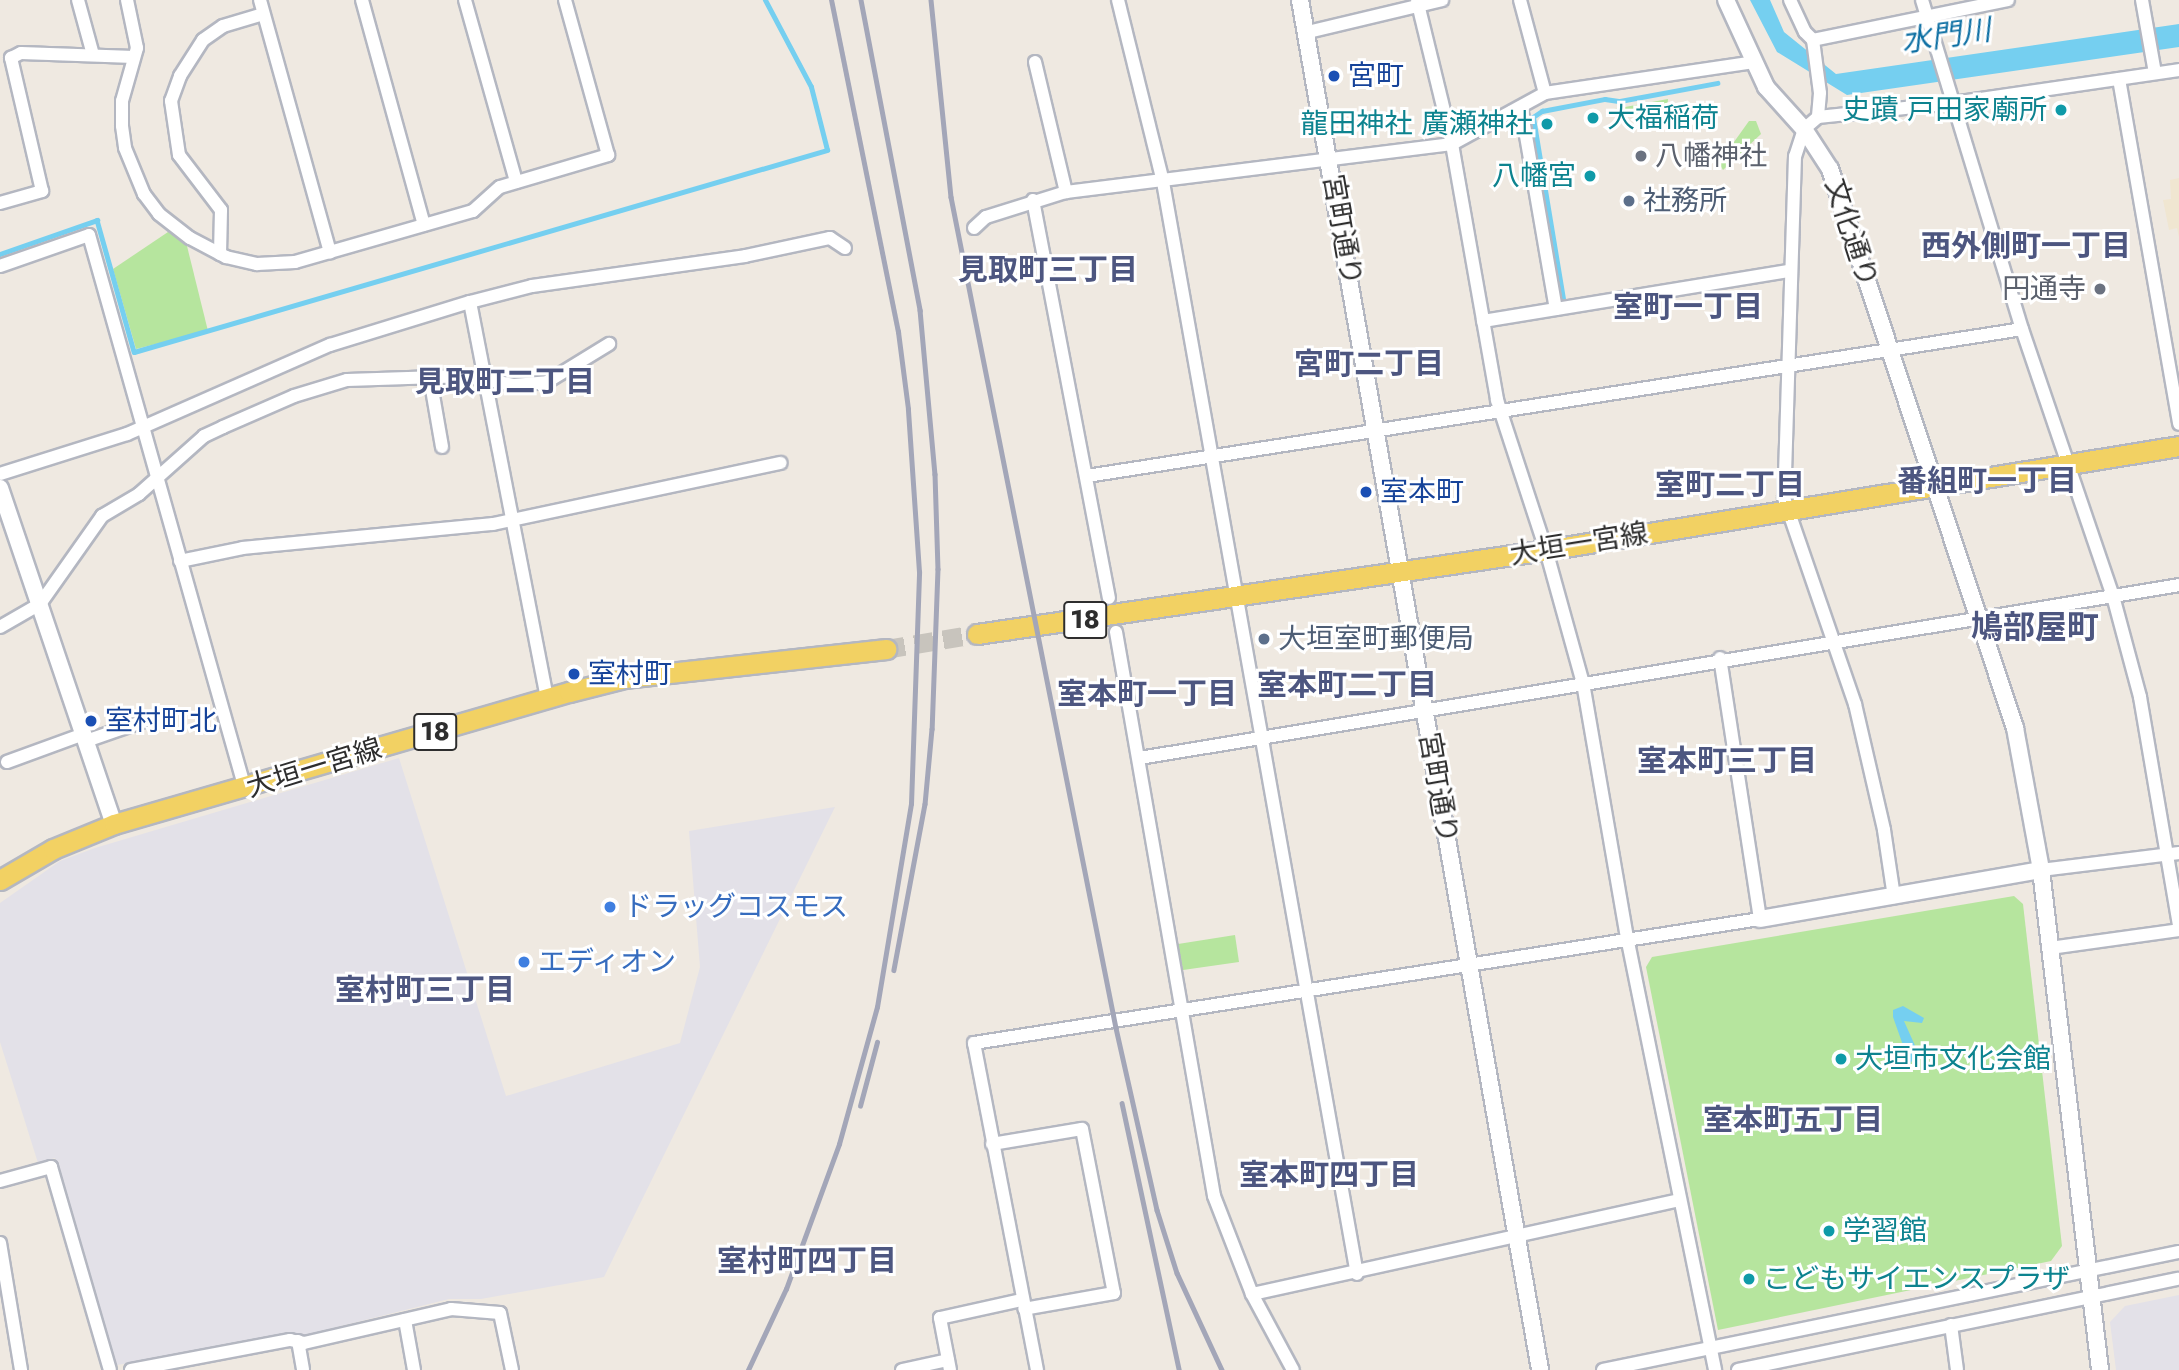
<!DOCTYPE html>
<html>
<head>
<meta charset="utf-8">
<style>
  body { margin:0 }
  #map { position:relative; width:2179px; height:1370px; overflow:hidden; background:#efe9e1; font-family:Jost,"Noto Sans JP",sans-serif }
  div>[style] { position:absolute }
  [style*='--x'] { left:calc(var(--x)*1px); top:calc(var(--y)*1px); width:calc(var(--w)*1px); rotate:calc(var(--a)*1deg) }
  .industrial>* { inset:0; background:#e3e1e8 }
  .education>* { inset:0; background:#f0e6d1 }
  .green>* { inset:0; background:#b6e59e }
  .water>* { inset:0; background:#75cff0 }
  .stream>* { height:4.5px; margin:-2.25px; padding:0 2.25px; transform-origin:2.25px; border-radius:2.25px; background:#75cff0 }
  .primary-tunnel>* { height:19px; margin-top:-9.5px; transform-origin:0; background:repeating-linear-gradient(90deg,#c8c4bd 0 19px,transparent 0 29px) }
  .roads { filter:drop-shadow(2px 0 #b4b7c1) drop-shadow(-2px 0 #b4b7c1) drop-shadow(0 2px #b4b7c1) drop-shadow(0 -2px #b4b7c1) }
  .minor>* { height:12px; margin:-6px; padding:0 6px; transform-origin:6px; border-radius:6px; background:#fff }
  .tertiary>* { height:16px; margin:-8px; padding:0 8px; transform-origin:8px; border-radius:8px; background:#fff }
  .primary>* { height:19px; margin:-9.5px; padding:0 9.5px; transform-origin:9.5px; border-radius:9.5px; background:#f2d163 }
  .rail>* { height:4.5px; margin:-2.25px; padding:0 2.25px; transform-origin:2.25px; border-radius:2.25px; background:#a3a6b8 }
  .dots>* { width:19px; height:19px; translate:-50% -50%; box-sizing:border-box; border:4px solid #fff; border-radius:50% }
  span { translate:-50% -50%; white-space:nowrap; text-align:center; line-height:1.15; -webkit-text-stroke:6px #fff; paint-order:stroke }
  .shield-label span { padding:2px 5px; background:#fff; border:2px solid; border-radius:5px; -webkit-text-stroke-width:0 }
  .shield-label { font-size:26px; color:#2e2e2e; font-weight:700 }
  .transit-label { font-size:28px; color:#164399 }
  .left { translate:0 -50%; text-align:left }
  .culture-label { font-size:28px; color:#0d838f }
  .right { translate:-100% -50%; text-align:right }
  .worship-label { font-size:28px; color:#5b616d }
  .service-label { font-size:28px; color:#4e5e75 }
  .street-label { font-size:28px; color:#2e2e2e }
  .shop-label { font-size:28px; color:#366cbe }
  .water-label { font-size:30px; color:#0d6fa3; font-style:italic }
  .neighbourhood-label { font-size:30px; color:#4d5680; font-weight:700 }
  .quarter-label { font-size:32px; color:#4d5680; font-weight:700 }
</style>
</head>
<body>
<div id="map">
  <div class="industrial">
    <i style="clip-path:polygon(399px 758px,506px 1096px,680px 1043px,700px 967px,689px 831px,835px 807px,604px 1277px,481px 1299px,449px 1299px,305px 1335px,117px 1365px,55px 1158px,38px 1163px,0 1042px,0 903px,60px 861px,95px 848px)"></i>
    <i style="clip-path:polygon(2179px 1295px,2179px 1370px,2116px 1370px,2110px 1322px,2125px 1306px)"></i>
  </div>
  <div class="education">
    <i style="clip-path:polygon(2179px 178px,2179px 237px,2177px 228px,2169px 230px,2163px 200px,2171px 199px,2170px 180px)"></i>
  </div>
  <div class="green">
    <i style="clip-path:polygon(1668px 99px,1667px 110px,1607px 117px,1609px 110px)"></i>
    <i style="clip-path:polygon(1749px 121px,1756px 121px,1761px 134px,1723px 170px,1719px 163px)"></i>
    <i style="clip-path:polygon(171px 230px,186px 242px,208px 331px,136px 349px,113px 269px)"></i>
    <i style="clip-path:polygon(2014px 896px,2023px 904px,2062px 1246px,2051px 1261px,1718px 1330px,1646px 967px,1652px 957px)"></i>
    <i style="clip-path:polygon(1235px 935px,1239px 962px,1183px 970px,1178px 944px)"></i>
  </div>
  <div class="water">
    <i style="clip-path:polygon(1750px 0,1770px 0,1784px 32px,1836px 74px,2179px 24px,2179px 47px,1847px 95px,1777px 52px)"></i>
    <i style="clip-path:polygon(1903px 1006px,1924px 1018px,1922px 1023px,1904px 1021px,1917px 1050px,1910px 1065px,1893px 1017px,1893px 1010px)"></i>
  </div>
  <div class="stream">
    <i style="--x:0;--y:254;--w:103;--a:-19.3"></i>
    <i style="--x:97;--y:220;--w:137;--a:74.3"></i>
    <i style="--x:134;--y:352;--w:722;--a:-16.25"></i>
    <i style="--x:827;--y:150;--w:65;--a:-104.3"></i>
    <i style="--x:811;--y:87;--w:98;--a:-117.9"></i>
    <i style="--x:1563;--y:299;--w:184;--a:-99.4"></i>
    <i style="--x:1533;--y:117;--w:11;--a:-34"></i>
    <i style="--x:1542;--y:111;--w:64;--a:-10.8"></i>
    <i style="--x:1605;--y:99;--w:15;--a:8"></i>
    <i style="--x:1620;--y:101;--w:99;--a:-10.5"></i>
  </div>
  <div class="primary-tunnel">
    <i style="--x:886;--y:649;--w:92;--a:-9.4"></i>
  </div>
  <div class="roads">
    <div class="minor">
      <i style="--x:78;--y:0;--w:57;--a:74.7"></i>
      <i style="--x:127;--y:0;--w:49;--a:78.2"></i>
      <i style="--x:137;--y:48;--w:55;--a:105.8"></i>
      <i style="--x:122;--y:101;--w:25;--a:90"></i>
      <i style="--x:122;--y:126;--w:22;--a:82"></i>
      <i style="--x:125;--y:148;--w:50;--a:67.6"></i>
      <i style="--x:144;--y:194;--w:25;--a:53"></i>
      <i style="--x:159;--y:214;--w:39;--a:38"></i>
      <i style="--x:190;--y:238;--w:41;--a:27.8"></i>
      <i style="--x:226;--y:257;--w:32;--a:13"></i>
      <i style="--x:257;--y:264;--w:38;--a:-3"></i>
      <i style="--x:295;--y:262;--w:185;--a:-16"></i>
      <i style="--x:473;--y:211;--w:36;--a:-42"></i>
      <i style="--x:500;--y:187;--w:113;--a:-16.5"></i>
      <i style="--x:608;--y:155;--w:161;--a:-105.5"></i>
      <i style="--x:260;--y:0;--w:262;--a:74.5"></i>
      <i style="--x:362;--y:0;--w:233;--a:74.6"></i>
      <i style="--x:465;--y:0;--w:189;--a:74.3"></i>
      <i style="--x:1118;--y:0;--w:187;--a:76.1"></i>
      <i style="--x:1163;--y:182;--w:1109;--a:79.93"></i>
      <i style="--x:1417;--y:0;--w:148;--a:76.3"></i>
      <i style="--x:1452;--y:144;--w:260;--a:80"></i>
      <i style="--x:1497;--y:400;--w:158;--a:71.9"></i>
      <i style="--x:1546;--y:550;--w:138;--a:74.5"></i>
      <i style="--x:1583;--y:683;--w:258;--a:80.2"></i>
      <i style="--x:1627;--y:937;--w:442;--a:78.5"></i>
      <i style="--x:1520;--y:0;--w:96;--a:75"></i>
      <i style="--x:1790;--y:0;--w:35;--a:65"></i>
      <i style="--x:1805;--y:32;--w:11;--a:45"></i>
      <i style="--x:1813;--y:40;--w:53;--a:82.5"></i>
      <i style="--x:1820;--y:93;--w:24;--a:95"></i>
      <i style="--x:1818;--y:117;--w:18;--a:139"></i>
      <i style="--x:1804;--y:129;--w:28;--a:108"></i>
      <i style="--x:1795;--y:156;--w:342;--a:91.8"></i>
      <i style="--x:1784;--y:498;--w:218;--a:71"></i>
      <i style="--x:1855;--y:704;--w:129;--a:77"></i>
      <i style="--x:1884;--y:830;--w:68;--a:81.5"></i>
      <i style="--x:1922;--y:0;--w:344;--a:73.1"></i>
      <i style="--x:2022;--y:329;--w:282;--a:71.2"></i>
      <i style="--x:2113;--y:596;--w:105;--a:75"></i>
      <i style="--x:2140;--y:697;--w:232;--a:80.3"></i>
      <i style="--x:2142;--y:0;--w:74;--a:79.9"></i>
      <i style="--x:1308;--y:32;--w:138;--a:-13.4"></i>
      <i style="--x:1813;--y:40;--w:199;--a:-11.6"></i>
      <i style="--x:1035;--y:62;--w:134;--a:76.6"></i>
      <i style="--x:2119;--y:79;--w:350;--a:80.1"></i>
      <i style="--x:1521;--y:107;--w:205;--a:80.2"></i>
      <i style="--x:1818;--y:117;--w:136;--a:-5.9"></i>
      <i style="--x:1953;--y:103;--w:228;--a:-8.3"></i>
      <i style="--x:1033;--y:200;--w:405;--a:79.2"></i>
      <i style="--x:0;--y:203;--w:44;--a:-15.9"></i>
      <i style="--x:42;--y:191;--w:137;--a:-103.1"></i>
      <i style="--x:11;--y:58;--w:11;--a:-27"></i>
      <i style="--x:21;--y:53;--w:113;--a:2"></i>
      <i style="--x:974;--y:228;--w:16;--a:-43"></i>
      <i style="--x:986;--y:217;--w:84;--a:-17.4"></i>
      <i style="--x:1066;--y:192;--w:389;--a:-7.1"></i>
      <i style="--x:1452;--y:144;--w:106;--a:-28.7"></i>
      <i style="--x:1545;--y:93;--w:211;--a:-8.4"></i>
      <i style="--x:220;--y:254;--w:44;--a:-88.7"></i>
      <i style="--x:221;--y:210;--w:69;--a:-127.4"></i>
      <i style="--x:179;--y:155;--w:55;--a:-98.4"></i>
      <i style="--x:171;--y:101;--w:27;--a:-70"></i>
      <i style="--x:180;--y:76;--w:43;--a:-57.4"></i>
      <i style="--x:203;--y:40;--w:24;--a:-35"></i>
      <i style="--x:223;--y:26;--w:42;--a:-16.7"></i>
      <i style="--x:0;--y:266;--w:94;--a:-19.2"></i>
      <i style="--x:89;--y:235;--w:576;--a:74.27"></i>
      <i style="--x:470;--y:302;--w:403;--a:79"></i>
      <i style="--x:1483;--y:321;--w:311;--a:-9.3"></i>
      <i style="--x:430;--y:378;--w:70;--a:80.1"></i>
      <i style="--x:0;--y:474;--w:133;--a:-17.5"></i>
      <i style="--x:127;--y:434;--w:222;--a:-23.7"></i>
      <i style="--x:330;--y:345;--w:146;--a:-17.1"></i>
      <i style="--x:470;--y:302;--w:64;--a:-14.5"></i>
      <i style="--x:532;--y:286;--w:215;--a:-8"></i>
      <i style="--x:745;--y:256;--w:87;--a:-12"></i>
      <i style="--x:830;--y:238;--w:18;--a:34"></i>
      <i style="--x:1087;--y:476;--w:946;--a:-8.93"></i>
      <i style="--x:180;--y:561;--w:64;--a:-11.7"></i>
      <i style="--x:243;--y:548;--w:251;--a:-5.5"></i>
      <i style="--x:493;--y:524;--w:294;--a:-12"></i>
      <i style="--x:0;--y:627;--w:46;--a:-29.9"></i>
      <i style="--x:40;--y:604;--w:108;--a:-54.8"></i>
      <i style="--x:102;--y:516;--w:43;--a:-30.7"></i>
      <i style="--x:139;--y:494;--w:87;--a:-41.7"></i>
      <i style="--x:204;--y:436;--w:21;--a:-25"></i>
      <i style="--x:223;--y:427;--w:77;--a:-23.6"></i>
      <i style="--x:294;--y:396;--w:55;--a:-16.8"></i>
      <i style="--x:347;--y:380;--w:122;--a:-1.9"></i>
      <i style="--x:469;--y:376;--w:46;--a:11.3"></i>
      <i style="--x:514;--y:385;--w:33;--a:-5"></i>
      <i style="--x:547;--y:382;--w:73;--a:-31.5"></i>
      <i style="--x:1116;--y:632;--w:572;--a:80.14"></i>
      <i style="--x:1214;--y:1196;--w:105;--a:68.8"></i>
      <i style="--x:1252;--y:1294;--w:86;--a:61.7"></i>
      <i style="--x:86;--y:741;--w:65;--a:-19"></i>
      <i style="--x:1140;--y:758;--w:1053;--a:-9.45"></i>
      <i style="--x:7;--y:762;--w:82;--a:-20"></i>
      <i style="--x:2041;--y:870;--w:139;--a:-7"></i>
      <i style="--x:2050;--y:948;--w:130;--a:-7.9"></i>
      <i style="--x:992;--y:1144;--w:91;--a:-9.5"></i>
      <i style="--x:1082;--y:1129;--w:167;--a:79"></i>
      <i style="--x:1114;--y:1293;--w:91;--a:169.9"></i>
      <i style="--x:0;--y:1181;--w:53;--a:-15.4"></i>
      <i style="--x:51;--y:1167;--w:211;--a:73.8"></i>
      <i style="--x:0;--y:1243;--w:129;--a:80.6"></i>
      <i style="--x:1252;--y:1294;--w:437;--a:-12.4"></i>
      <i style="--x:405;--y:1320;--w:51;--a:79.8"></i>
      <i style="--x:1951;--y:1325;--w:45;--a:82.4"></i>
      <i style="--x:298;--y:1341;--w:29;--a:80"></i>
      <i style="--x:131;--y:1370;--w:162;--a:-10.7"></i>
      <i style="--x:290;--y:1340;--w:14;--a:12"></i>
      <i style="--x:304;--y:1343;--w:151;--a:-13"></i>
      <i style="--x:451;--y:1309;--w:49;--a:4.7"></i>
      <i style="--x:500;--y:1313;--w:58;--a:78.1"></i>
      <i style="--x:902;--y:1370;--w:47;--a:-12.3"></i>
      <i style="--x:950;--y:1370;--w:53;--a:-100.9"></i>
      <i style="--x:940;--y:1318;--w:84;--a:-12.4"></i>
      <i style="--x:1037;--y:1370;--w:333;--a:-100.9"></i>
      <i style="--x:974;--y:1043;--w:796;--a:-8.97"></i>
      <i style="--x:1760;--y:919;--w:264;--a:-98.7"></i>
      <i style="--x:1603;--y:1370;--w:588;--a:-11.58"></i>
      <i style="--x:1738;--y:1370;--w:450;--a:-11.7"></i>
    </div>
    <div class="tertiary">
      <i style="--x:1300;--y:0;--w:1391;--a:80.06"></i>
      <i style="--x:1726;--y:0;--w:96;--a:65.3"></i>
      <i style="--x:1766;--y:87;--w:57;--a:47.9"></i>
      <i style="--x:1804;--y:129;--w:48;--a:57"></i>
      <i style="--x:1830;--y:169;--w:589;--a:71.69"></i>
      <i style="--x:2015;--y:728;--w:144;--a:79.6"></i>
      <i style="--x:2041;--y:870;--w:503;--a:83.27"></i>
      <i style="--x:0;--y:488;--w:355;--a:71.3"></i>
      <i style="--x:1760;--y:919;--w:285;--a:-9.9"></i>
    </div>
    <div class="primary">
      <i style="--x:977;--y:634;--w:575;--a:-8.4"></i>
      <i style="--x:1546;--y:550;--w:641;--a:-9.33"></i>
      <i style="--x:0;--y:880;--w:61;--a:-30.3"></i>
      <i style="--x:53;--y:849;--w:66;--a:-22.3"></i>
      <i style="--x:114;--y:824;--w:474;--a:-16.2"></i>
      <i style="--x:569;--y:692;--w:57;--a:-14.3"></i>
      <i style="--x:624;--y:678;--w:264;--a:-6.3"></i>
    </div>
  </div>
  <div class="rail">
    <i style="--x:861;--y:0;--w:316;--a:79.2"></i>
    <i style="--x:920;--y:310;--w:165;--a:84.8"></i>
    <i style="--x:935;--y:474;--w:95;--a:88.2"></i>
    <i style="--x:938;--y:569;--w:160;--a:92.1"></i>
    <i style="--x:932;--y:729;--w:75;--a:95.3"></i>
    <i style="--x:925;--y:804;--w:169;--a:100.6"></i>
    <i style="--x:931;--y:0;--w:198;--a:84.2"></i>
    <i style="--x:951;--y:197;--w:847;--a:78.77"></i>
    <i style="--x:1116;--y:1028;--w:187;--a:77.3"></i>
    <i style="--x:1157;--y:1210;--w:66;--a:72.4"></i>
    <i style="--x:1177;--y:1273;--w:107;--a:65.1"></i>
    <i style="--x:1122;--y:1103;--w:273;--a:77.9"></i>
    <i style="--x:860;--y:1106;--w:66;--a:-75.1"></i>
    <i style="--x:748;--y:1370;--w:89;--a:-64.9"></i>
    <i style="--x:786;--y:1289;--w:154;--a:-69.9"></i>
    <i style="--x:839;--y:1144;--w:142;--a:-74.5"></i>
    <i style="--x:877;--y:1007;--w:206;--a:-80.5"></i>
    <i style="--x:911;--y:804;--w:232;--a:-88"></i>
    <i style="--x:919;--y:572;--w:163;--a:-93.9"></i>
    <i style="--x:908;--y:409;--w:78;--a:-97.4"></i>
    <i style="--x:898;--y:332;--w:339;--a:-101.4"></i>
  </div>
  <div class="dots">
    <i style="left:1334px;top:76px;background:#1a4fb4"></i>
    <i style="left:2061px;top:110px;background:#0f9aa8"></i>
    <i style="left:1593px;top:118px;background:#0f9aa8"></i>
    <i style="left:1547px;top:124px;background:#0f9aa8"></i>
    <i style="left:1641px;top:156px;background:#6b7280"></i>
    <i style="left:1590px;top:176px;background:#0f9aa8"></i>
    <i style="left:1629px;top:201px;background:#5c6f8a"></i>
    <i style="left:2100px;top:289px;background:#6b7280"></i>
    <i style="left:1366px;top:492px;background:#1a4fb4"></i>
    <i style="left:1264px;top:639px;background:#5c6f8a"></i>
    <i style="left:574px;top:674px;background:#1a4fb4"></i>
    <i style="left:91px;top:721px;background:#1a4fb4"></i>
    <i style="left:610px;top:907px;background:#3f7fe0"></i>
    <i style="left:524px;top:962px;background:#3f7fe0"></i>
    <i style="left:1841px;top:1059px;background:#0f9aa8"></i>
    <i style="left:1829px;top:1231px;background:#0f9aa8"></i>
    <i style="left:1749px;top:1279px;background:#0f9aa8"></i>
  </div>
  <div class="shield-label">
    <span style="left:1085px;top:620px">18</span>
    <span style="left:435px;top:732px">18</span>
  </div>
  <div class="transit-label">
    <span class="left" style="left:1348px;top:76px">宮町</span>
    <span class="left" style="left:1380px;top:492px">室本町</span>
    <span class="left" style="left:588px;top:674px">室村町</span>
    <span class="left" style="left:105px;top:721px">室村町北</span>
  </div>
  <div class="culture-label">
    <span class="right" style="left:2047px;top:110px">史蹟 戸田家廟所</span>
    <span class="left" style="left:1607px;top:118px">大福稲荷</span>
    <span class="right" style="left:1533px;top:124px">龍田神社 廣瀬神社</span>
    <span class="right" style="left:1576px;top:176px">八幡宮</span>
    <span class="left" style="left:1855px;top:1059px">大垣市文化会館</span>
    <span class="left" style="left:1843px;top:1231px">学習館</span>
    <span class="left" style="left:1763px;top:1279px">こどもサイエンスプラザ</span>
  </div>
  <div class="worship-label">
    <span class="left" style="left:1655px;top:156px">八幡神社</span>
    <span class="right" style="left:2086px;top:289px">円通寺</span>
  </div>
  <div class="service-label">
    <span class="left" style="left:1643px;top:201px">社務所</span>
    <span class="left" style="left:1278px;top:639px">大垣室町郵便局</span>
  </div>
  <div class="street-label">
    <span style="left:1342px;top:230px;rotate:80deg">宮町通り</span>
    <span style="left:1851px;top:233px;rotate:72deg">文化通り</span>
    <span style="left:1579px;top:544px;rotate:-9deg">大垣一宮線</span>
    <span style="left:314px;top:768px;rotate:-17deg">大垣一宮線</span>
    <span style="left:1438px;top:788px;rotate:80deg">宮町通り</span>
  </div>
  <div class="shop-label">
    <span class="left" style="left:624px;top:907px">ドラッグコスモス</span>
    <span class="left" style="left:538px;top:962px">エディオン</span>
  </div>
  <div class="water-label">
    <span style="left:1946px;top:36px;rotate:-8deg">水門川</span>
  </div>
  <div class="neighbourhood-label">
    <span style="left:2026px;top:246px">西外側町一丁目</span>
    <span style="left:1048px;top:270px">見取町三丁目</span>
    <span style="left:1688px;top:307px">室町一丁目</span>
    <span style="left:1369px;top:364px">宮町二丁目</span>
    <span style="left:505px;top:382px">見取町二丁目</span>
    <span style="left:1987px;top:481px">番組町一丁目</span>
    <span style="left:1730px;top:485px">室町二丁目</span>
    <span style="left:1347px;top:685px">室本町二丁目</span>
    <span style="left:1147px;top:694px">室本町一丁目</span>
    <span style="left:1727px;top:761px">室本町三丁目</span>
    <span style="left:425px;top:990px">室村町三丁目</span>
    <span style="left:1793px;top:1120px">室本町五丁目</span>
    <span style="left:1329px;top:1175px">室本町四丁目</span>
    <span style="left:807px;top:1261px">室村町四丁目</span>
  </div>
  <div class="quarter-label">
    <span style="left:2035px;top:627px">鳩部屋町</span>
  </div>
</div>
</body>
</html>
